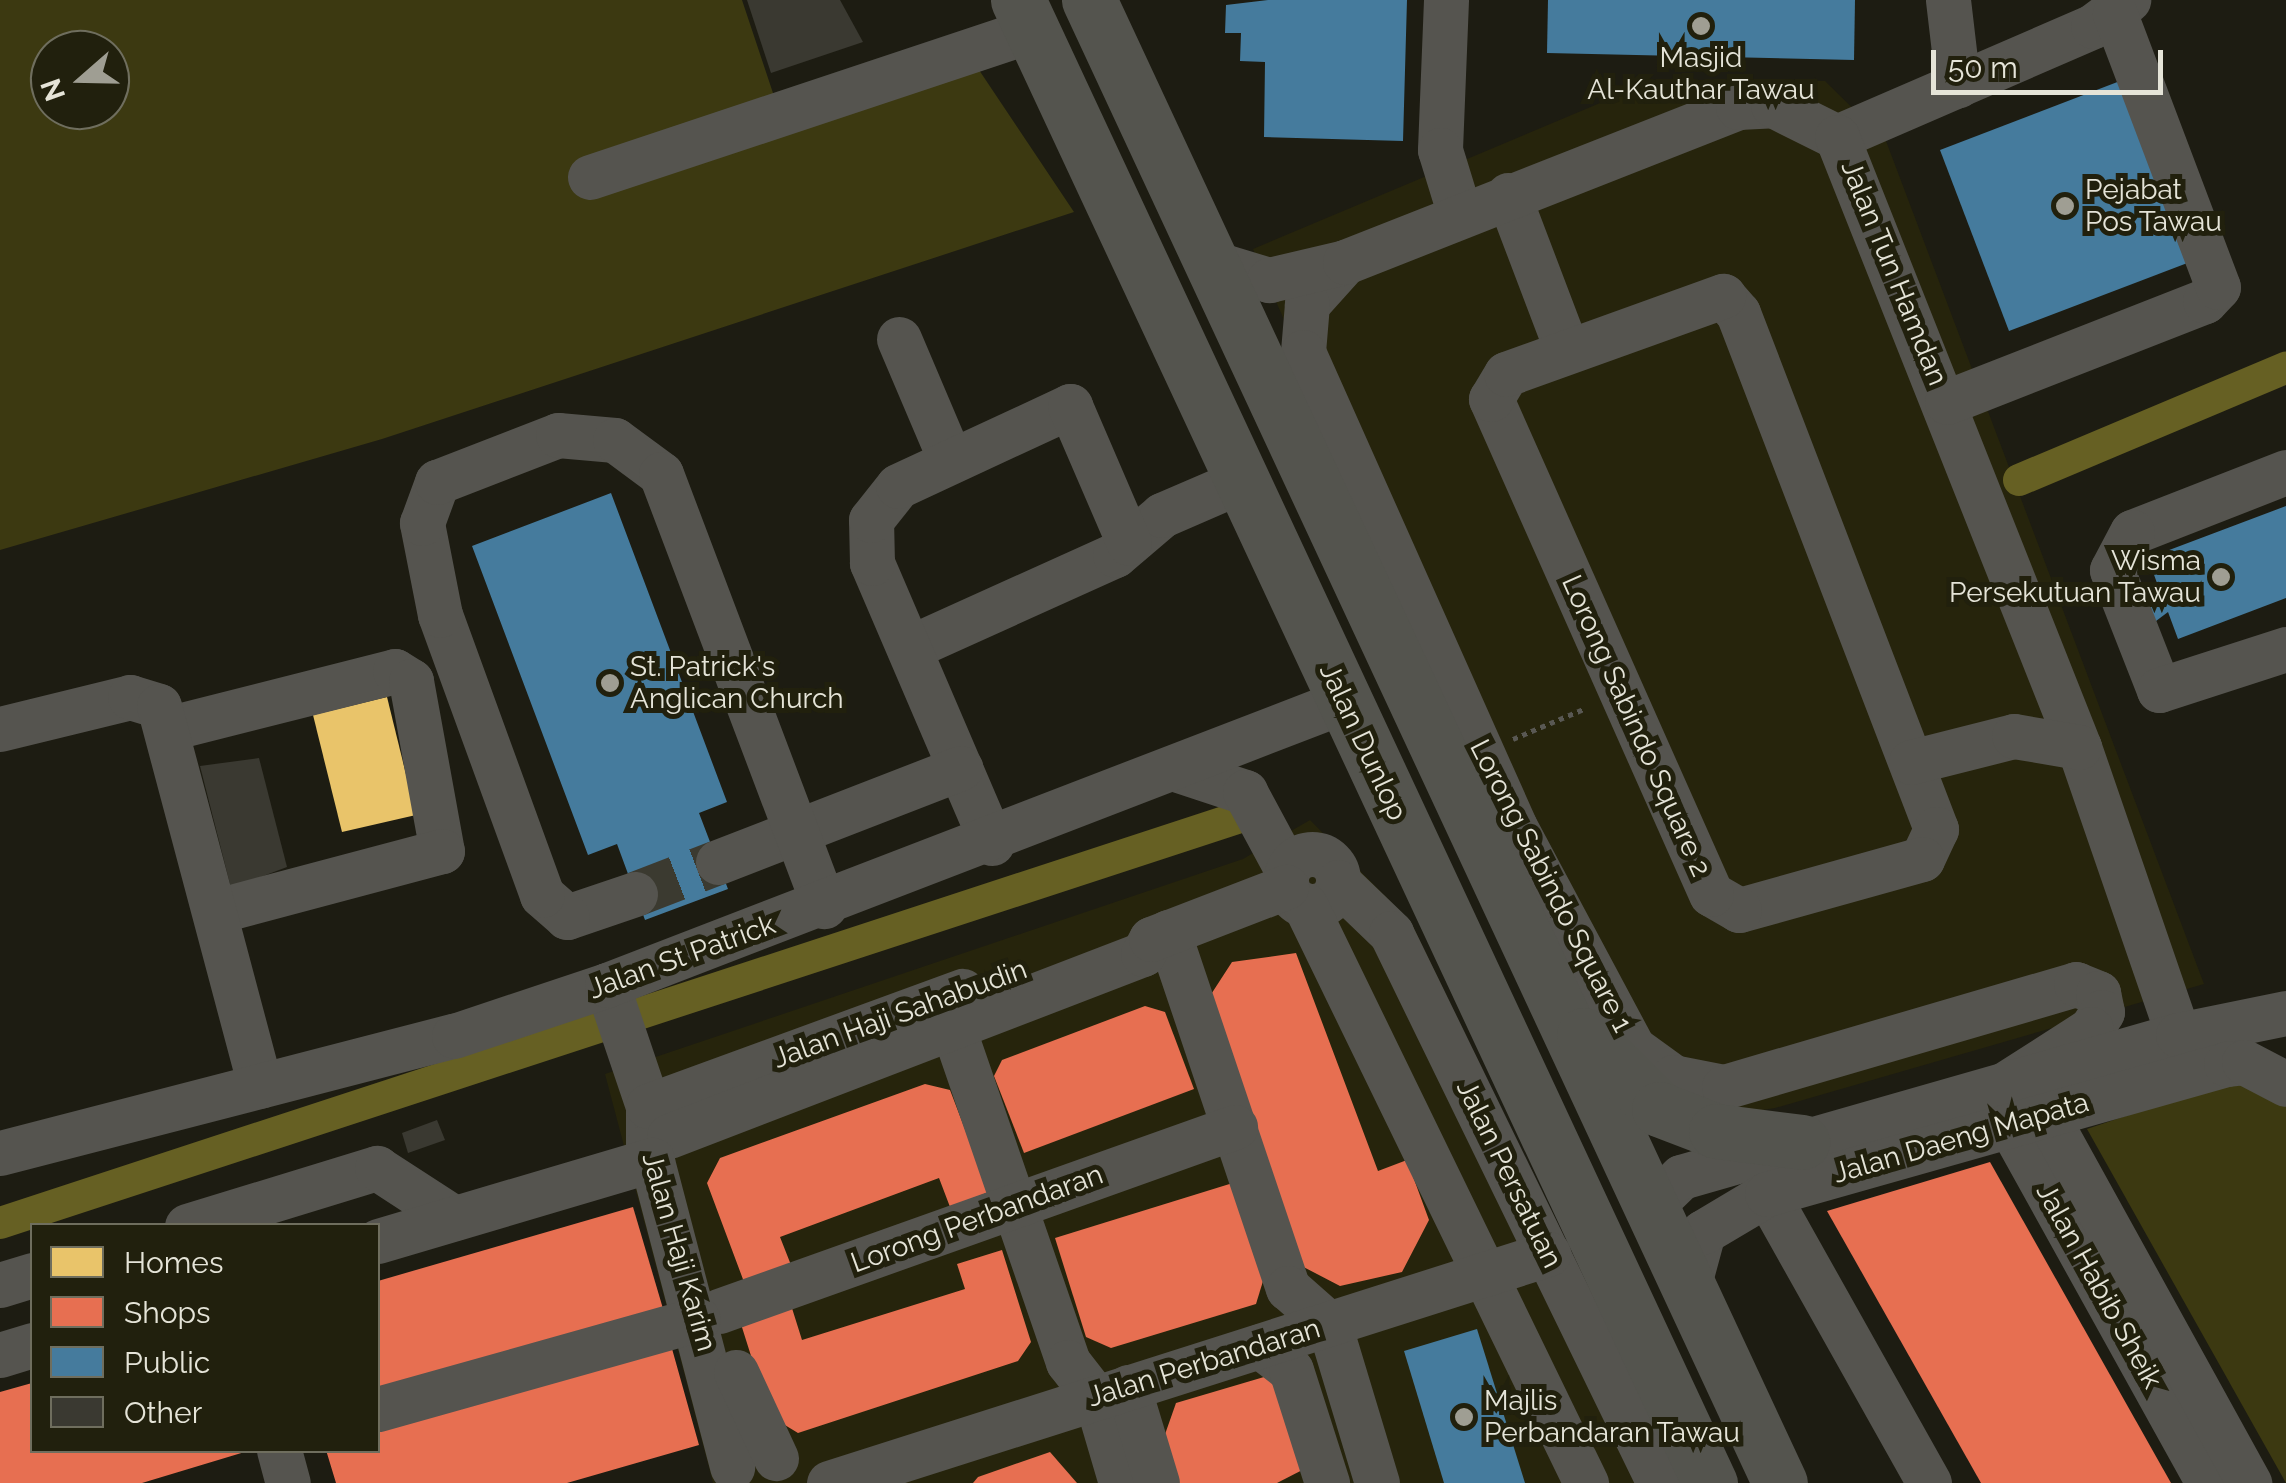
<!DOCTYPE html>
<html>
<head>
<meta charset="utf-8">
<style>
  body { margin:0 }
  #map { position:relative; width:2286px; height:1483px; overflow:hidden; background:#1d1c12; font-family:Raleway,sans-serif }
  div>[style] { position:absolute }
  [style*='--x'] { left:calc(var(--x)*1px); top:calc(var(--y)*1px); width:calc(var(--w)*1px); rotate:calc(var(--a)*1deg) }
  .built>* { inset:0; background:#26240c }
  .green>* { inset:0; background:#3c3911 }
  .homes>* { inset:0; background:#e9c46a }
  .shops>* { inset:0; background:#e76f51 }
  .public>* { inset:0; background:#457b9d }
  .canal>* { height:32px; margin:-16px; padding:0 16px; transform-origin:16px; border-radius:16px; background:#666023 }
  .building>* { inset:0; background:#3a3931 }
  .minor-tunnel>* { height:45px; margin-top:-22.5px; transform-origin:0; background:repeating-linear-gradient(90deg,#3b3a30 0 45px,transparent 0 67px) }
  .path>* { height:5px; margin-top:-2.5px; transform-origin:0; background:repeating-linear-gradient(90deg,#595853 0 5px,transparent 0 10px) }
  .minor>* { height:45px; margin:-22.5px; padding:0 22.5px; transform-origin:22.5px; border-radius:22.5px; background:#55544f }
  .minor>.ring { margin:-22.5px; padding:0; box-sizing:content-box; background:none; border:45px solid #55544f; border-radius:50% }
  .major>* { height:55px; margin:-27.5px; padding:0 27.5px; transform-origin:27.5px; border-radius:27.5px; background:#54544e }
  .dots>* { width:28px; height:28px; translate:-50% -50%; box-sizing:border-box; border:5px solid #21200d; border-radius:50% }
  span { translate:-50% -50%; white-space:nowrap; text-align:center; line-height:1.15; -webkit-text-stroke:10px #21200d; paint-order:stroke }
  .poi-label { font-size:28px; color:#e5e4d8 }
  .left { translate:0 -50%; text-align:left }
  .right { translate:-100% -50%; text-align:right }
  .street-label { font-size:28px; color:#e5e4d8 }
  .legend { position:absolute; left:30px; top:1223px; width:350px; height:230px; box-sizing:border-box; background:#21200d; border:2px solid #6f6e5e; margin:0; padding:12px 18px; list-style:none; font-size:30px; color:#e5e4d8 }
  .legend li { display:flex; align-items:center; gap:20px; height:50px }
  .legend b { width:50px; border:2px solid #6f6e5e }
  .north { position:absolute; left:30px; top:30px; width:100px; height:100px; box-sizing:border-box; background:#21200d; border:2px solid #6f6e5e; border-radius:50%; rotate:250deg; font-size:28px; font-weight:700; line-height:40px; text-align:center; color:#e5e4d8 }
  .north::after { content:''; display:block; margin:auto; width:35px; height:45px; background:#9f9e93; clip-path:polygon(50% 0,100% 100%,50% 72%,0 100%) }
  .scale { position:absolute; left:1931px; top:50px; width:232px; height:45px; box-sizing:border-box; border:5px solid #e5e4d8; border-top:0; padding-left:12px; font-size:30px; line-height:35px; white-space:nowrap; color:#e5e4d8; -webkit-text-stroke:8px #21200d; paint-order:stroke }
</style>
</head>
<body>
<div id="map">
  <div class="built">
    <i style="clip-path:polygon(1655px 80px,1825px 81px,1886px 141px,2204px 984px,1775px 1108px,1750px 1112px,1678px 1096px,1507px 827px,1253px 249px)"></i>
    <i style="clip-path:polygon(1310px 820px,1411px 922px,1682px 1483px,713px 1483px,605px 1074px,1243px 859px)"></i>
  </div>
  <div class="green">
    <i style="clip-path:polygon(evenodd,0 0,742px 0,777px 105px,973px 61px,1074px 212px,382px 439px,0 550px,0 0,50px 50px,110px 50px,110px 110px,50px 110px,50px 50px)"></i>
    <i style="clip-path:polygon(2265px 1069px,2286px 1106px,2286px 1483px,2087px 1129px)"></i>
  </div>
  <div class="homes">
    <i style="clip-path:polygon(387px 697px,416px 815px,342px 832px,313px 715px)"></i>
  </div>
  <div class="shops">
    <i style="clip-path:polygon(1296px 953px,1378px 1171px,1407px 1160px,1429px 1220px,1402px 1272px,1340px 1286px,1292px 1261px,1208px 999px,1232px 962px)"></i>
    <i style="clip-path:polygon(1145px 1006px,1165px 1012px,1194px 1089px,1024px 1153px,994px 1076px,1002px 1060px)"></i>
    <i style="clip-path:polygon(925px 1084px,950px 1090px,989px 1192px,950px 1207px,939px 1178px,780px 1237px,791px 1265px,744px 1282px,707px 1183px,720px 1158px)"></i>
    <i style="clip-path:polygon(1990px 1162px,2171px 1483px,1981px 1483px,1827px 1211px)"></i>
    <i style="clip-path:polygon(1236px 1182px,1263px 1281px,1256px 1304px,1111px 1348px,1086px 1337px,1055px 1238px)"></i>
    <i style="clip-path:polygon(633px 1207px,664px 1312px,378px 1395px,378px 1281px)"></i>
    <i style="clip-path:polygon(1002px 1250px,1031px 1342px,1018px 1361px,798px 1433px,770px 1416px,740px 1321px,791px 1305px,802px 1340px,965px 1289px,957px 1264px)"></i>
    <i style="clip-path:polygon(669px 1338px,699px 1445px,567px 1483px,336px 1483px,326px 1450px,378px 1450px,378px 1422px)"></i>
    <i style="clip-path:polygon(1264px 1377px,1290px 1391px,1314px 1464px,1277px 1483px,1177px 1483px,1163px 1440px,1176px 1403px)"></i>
    <i style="clip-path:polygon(32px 1383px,32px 1450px,248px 1451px,142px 1483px,0 1483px,0 1392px)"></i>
    <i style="clip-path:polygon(1050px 1452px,1077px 1483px,973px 1483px,978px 1477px)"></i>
  </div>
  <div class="public">
    <i style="clip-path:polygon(1268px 0,1407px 0,1403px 141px,1264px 137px,1265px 62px,1240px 61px,1241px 33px,1225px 33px,1226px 5px)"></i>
    <i style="clip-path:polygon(1548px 0,1855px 0,1854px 60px,1547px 53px)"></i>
    <i style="clip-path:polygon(2120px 81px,2190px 262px,2009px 331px,1940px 150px)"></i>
    <i style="clip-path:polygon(611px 493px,727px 802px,699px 813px,728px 889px,645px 920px,617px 844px,588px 855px,472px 546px)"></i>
    <i style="clip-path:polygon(2286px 506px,2286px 598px,2178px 639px,2168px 612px,2152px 624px,2140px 600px,2162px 597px,2148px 558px)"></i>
    <i style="clip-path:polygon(1477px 1329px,1525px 1483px,1444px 1483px,1404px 1351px)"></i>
  </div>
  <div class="canal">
    <i style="--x:2019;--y:480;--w:290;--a:-22.8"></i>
    <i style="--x:0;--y:1223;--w:1308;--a:-18.13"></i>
  </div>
  <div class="building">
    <i style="clip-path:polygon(747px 0,840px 0,863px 42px,771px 73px)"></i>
    <i style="clip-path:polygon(259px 758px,287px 867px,231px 888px,200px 766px)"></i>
    <i style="clip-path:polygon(437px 1120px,445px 1140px,408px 1153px,402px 1133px)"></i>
  </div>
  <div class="minor-tunnel">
    <i style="--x:635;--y:894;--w:89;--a:-21.1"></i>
  </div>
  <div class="path">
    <i style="--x:1513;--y:739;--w:79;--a:-23"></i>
  </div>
  <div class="minor">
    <i style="--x:1446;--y:0;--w:150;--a:92.3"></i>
    <i style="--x:1440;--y:150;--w:68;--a:72.9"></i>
    <i style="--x:1948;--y:0;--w:86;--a:83.3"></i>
    <i style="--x:1837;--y:137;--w:279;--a:-23.4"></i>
    <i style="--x:2093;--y:26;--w:44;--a:-36.6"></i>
    <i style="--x:590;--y:177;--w:469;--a:-18.4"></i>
    <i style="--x:1508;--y:195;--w:166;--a:69.2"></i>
    <i style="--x:1345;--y:262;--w:57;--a:132.1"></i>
    <i style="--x:1307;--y:304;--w:48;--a:94.8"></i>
    <i style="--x:1303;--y:352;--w:520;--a:65.95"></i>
    <i style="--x:1515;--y:827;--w:251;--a:61.9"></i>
    <i style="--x:1633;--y:1048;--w:49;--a:35.9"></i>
    <i style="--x:1673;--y:1077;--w:52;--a:11.1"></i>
    <i style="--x:1724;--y:1087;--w:367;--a:-16.3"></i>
    <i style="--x:2076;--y:984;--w:24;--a:22"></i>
    <i style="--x:2098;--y:993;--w:19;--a:78"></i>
    <i style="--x:2102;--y:1012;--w:20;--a:123"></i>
    <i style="--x:2091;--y:1029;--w:100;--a:147.3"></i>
    <i style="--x:1213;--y:263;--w:59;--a:16.9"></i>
    <i style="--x:1269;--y:280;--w:78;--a:-13.3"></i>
    <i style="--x:1345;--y:262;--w:422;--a:-21.5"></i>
    <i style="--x:1738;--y:107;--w:35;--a:-3"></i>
    <i style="--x:1773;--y:105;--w:72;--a:26.6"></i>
    <i style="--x:1837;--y:137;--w:656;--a:68.36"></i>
    <i style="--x:2079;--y:747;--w:305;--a:71"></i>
    <i style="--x:1723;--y:296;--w:23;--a:49"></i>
    <i style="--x:1738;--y:313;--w:553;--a:69.01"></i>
    <i style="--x:1936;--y:829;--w:33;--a:115"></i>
    <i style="--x:1922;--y:859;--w:190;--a:164.4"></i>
    <i style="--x:1739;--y:910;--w:32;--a:-150"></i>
    <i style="--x:1711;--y:894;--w:542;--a:-113.96"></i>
    <i style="--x:1491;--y:399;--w:29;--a:-59"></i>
    <i style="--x:1506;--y:374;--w:231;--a:-19.8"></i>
    <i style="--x:899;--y:339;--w:128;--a:67"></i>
    <i style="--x:1947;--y:402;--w:277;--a:-21.4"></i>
    <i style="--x:2205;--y:301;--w:19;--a:-47"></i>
    <i style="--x:2218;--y:287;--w:292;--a:-110.7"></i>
    <i style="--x:2286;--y:472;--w:165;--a:158.7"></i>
    <i style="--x:2132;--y:532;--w:43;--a:117.8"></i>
    <i style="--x:2112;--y:570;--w:129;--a:68.6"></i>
    <i style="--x:2159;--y:690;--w:133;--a:-17.9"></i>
    <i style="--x:909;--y:648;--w:226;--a:-24.3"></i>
    <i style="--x:1115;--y:555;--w:62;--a:-40.4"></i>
    <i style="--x:1162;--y:515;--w:88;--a:-23.4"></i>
    <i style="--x:170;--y:728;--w:232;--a:-14.2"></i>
    <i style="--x:395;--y:671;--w:19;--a:32"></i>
    <i style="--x:411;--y:681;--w:173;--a:79.7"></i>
    <i style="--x:442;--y:851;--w:234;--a:165.1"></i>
    <i style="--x:0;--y:729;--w:134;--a:-13.8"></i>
    <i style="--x:130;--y:697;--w:30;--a:17"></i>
    <i style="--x:159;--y:706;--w:393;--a:75.1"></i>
    <i style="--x:1911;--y:762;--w:106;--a:-14.2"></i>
    <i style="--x:2014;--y:736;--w:66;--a:9.6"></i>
    <i style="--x:1178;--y:770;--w:71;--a:18.2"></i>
    <i style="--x:1245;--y:792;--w:89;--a:61.7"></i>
    <i style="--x:992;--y:843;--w:305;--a:-113.2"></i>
    <i style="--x:872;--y:563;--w:43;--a:-91.3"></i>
    <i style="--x:871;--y:520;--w:43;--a:-51.5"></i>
    <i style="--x:898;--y:486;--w:190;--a:-24.9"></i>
    <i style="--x:1070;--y:406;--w:149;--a:66.7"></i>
    <i class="ring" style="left:1286px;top:854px;width:7px;height:7px"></i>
    <i style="--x:718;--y:862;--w:260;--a:-21.2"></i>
    <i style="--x:1338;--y:882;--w:74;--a:43.9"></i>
    <i style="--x:1391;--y:933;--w:612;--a:64.02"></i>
    <i style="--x:635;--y:894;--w:72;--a:161.3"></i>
    <i style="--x:567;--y:917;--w:33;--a:-139"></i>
    <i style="--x:542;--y:895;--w:298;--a:-110"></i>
    <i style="--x:440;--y:615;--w:94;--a:-101.1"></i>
    <i style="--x:422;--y:523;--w:44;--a:-69.9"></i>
    <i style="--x:437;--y:482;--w:130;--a:-21.2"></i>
    <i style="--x:558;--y:435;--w:57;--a:5"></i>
    <i style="--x:615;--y:440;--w:57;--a:36.5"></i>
    <i style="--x:661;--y:474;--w:462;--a:69.3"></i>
    <i style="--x:1305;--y:905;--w:643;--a:64.07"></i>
    <i style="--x:1168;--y:932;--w:376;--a:71.4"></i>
    <i style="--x:1288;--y:1288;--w:55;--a:41.3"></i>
    <i style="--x:1329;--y:1324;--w:166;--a:73.2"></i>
    <i style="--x:607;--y:985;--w:128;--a:71.3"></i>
    <i style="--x:648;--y:1106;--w:40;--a:90"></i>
    <i style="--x:648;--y:1146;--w:332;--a:75.3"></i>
    <i style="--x:953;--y:1028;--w:353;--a:71"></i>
    <i style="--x:1068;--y:1362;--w:46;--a:52.1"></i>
    <i style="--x:1096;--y:1398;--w:89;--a:73.6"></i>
    <i style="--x:1996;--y:1100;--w:438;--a:61"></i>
    <i style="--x:648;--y:1106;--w:335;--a:-20.1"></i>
    <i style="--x:2045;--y:1113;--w:423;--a:61.1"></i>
    <i style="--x:669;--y:1136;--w:508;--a:-21.01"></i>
    <i style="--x:1143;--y:954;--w:17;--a:-62"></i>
    <i style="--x:1151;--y:939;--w:145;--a:-21.1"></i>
    <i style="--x:0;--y:1153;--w:469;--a:-14.5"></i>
    <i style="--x:454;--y:1036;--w:161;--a:-18.4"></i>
    <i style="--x:607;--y:985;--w:790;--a:-21.07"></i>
    <i style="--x:1767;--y:1194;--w:331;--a:60.7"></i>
    <i style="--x:1648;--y:1209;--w:46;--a:-44.1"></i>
    <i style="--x:1681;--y:1177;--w:517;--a:-15.95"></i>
    <i style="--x:2178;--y:1035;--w:110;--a:-11.5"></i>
    <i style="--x:187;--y:1226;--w:199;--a:-17"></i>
    <i style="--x:377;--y:1168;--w:92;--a:33"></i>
    <i style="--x:378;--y:1241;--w:286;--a:-16.5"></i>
    <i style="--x:0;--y:1285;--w:34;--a:-17"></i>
    <i style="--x:1687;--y:1291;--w:61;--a:-74.8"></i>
    <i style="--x:1703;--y:1232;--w:74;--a:-30.7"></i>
    <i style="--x:1767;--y:1194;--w:477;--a:-15.8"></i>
    <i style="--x:2226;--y:1064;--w:18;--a:-6"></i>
    <i style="--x:2244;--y:1062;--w:47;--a:27.6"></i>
    <i style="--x:719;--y:1311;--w:548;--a:-19.63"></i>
    <i style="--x:1260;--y:1346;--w:39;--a:38"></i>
    <i style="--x:1291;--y:1370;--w:119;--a:72.3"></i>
    <i style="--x:0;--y:1355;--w:34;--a:-17"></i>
    <i style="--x:736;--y:1372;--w:95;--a:65.1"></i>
    <i style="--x:1128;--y:1387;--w:100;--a:73.2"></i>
    <i style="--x:378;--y:1409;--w:332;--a:-15.7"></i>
    <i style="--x:279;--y:1450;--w:34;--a:75"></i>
    <i style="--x:829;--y:1483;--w:755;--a:-17.67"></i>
  </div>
  <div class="major">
    <i style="--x:1018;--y:0;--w:1637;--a:64.99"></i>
    <i style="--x:1089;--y:0;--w:1636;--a:65.02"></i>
    <i style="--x:1584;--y:1035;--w:105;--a:44.6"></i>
    <i style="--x:1659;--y:1109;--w:61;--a:21.1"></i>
    <i style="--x:1716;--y:1131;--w:87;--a:7.3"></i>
  </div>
  <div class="dots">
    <i style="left:1701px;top:26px;background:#9f9e93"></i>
    <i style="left:2065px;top:206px;background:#9f9e93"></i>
    <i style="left:2221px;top:577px;background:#9f9e93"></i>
    <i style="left:610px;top:683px;background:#9f9e93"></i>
    <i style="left:1464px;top:1417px;background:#9f9e93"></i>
  </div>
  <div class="poi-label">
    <span style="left:1701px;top:74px">Masjid<br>Al-Kauthar Tawau</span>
    <span class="left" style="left:2085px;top:206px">Pejabat<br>Pos Tawau</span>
    <span class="right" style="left:2201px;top:577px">Wisma<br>Persekutuan Tawau</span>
    <span class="left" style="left:630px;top:683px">St. Patrick's<br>Anglican Church</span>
    <span class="left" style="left:1484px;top:1417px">Majlis<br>Perbandaran Tawau</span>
  </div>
  <div class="street-label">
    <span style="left:1894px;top:273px;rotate:68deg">Jalan Tun Hamdan</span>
    <span style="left:1636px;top:726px;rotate:66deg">Lorong Sabindo Square 2</span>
    <span style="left:1363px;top:742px;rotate:65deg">Jalan Dunlop</span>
    <span style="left:1551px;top:886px;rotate:63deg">Lorong Sabindo Square 1</span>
    <span style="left:682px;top:957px;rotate:-20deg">Jalan St Patrick</span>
    <span style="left:900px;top:1014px;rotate:-20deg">Jalan Haji Sahabudin</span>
    <span style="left:1961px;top:1138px;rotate:-16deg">Jalan Daeng Mapata</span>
    <span style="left:1509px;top:1174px;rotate:64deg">Jalan Persatuan</span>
    <span style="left:977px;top:1219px;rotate:-20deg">Lorong Perbandaran</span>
    <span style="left:679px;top:1252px;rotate:74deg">Jalan Haji Karim</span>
    <span style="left:2099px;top:1286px;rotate:61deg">Jalan Habib Sheik</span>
    <span style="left:1204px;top:1363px;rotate:-17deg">Jalan Perbandaran</span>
  </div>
  <ul class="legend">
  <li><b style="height:28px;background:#e9c46a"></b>Homes</li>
  <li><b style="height:28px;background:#e76f51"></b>Shops</li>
  <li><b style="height:28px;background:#457b9d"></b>Public</li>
  <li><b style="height:28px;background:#3a3931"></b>Other</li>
  </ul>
  <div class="north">N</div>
  <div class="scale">50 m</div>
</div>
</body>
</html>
